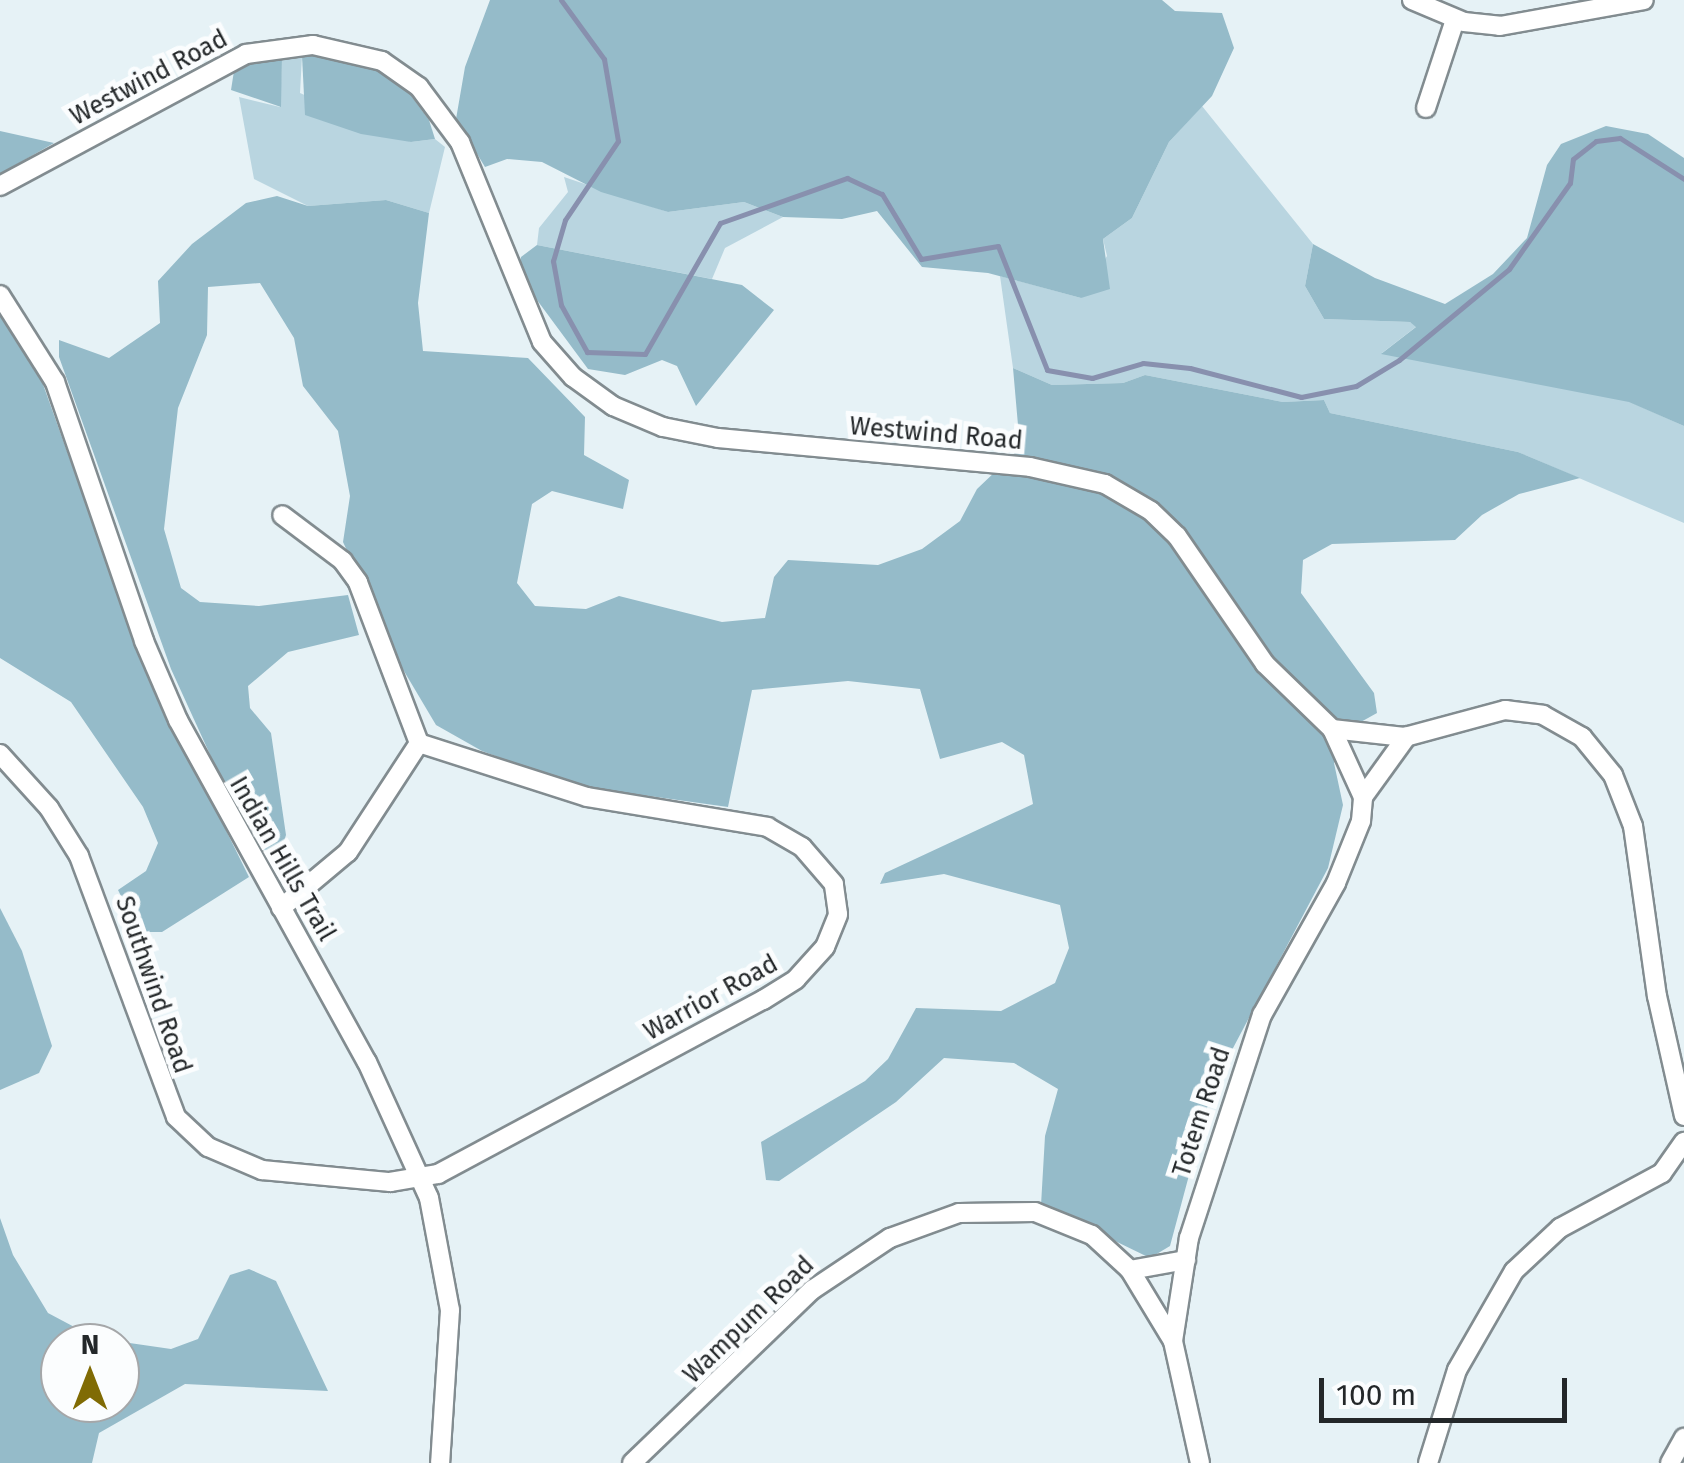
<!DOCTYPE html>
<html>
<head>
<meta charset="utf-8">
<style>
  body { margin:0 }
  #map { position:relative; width:1684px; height:1463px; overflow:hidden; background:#e6f2f6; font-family:"Fira Sans",sans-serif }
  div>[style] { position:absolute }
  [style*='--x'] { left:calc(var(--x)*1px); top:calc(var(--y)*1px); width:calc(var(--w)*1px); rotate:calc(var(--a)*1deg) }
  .green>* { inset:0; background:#b9d5e0 }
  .forest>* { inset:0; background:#95bbc9 }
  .stream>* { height:5px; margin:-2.5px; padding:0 2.5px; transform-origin:2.5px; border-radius:2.5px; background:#8890ae }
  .roads { filter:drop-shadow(2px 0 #828c90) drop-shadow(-2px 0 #828c90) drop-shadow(0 2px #828c90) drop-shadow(0 -2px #828c90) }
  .minor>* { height:18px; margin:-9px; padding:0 9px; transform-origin:9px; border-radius:9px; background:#fff }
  span { translate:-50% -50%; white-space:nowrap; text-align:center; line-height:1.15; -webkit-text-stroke:10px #fbfdfe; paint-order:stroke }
  .street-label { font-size:25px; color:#232729 }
  .north { position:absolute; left:40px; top:1323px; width:100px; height:100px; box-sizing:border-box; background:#fbfdfe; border:2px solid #a5a7a9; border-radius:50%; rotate:0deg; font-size:28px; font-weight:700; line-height:40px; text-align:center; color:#232729 }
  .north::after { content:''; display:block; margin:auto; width:35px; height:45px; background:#806b04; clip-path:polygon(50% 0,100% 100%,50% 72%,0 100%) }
  .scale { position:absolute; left:1319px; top:1378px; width:248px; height:45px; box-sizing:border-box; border:5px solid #232729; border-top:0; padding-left:12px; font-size:30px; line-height:35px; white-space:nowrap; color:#232729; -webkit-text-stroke:8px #fbfdfe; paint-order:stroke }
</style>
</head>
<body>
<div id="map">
  <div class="green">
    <i style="clip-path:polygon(302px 56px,300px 93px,411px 142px,435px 139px,445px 147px,429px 213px,386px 200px,308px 206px,254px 179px,239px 97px,280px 107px,282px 58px)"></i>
    <i style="clip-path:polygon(1202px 106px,1313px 244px,1305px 286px,1324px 319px,1410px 322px,1417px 326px,1382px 353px,1626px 400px,1684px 426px,1684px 523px,1518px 452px,1330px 413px,1324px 400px,1283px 402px,1145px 375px,1123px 383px,1052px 385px,1013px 368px,1000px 276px,1081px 298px,1107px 256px,1103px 239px,1132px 218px,1169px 142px)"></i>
    <i style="clip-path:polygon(564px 177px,668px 212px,744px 202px,783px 217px,725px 248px,712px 279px,537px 245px,539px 228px,568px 192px)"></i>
  </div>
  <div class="forest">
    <i style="clip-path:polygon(490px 0,1162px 0,1175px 11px,1222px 13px,1234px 48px,1212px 96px,1169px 142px,1132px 218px,1103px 239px,1110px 289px,1081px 298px,988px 273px,922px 267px,877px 211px,842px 219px,783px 217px,744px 202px,668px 212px,601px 192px,542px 162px,507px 159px,485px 167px,456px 119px,465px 67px)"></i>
    <i style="clip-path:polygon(326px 54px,372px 66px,404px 86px,429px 120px,435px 139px,411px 142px,361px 134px,305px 115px,302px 56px)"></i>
    <i style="clip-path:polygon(282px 58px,281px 107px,231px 90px,234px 71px,244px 62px)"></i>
    <i style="clip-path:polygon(1606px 126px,1648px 134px,1684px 158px,1684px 426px,1629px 402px,1381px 354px,1416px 327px,1410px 322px,1324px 319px,1305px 286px,1313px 244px,1375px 278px,1445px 304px,1493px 274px,1527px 238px,1547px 165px,1561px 144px)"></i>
    <i style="clip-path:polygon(0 131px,54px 143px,0 174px)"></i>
    <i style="clip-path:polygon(277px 196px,308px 206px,386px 200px,429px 213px,418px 303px,423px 351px,528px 358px,585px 417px,584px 455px,629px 480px,623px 509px,552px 491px,532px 504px,517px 583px,535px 606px,586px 609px,619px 596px,722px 622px,765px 618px,774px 577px,788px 560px,878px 565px,922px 549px,960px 521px,977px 489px,1020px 448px,1013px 368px,1052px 385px,1123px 383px,1145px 375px,1283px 402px,1324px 400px,1330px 413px,1518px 452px,1580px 478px,1519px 494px,1482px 515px,1455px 540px,1332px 544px,1303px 560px,1301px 593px,1374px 693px,1377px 713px,1359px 723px,1334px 763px,1343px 805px,1328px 868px,1213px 1086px,1170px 1246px,1150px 1258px,1041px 1205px,1045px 1136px,1058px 1089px,1014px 1063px,944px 1058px,896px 1102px,779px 1181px,766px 1180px,761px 1142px,865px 1081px,888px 1059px,916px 1008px,1001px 1011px,1055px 983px,1069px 948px,1060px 905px,944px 874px,880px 884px,885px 873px,1033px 804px,1024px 755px,1002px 742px,940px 759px,920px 689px,848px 681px,752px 690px,728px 807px,578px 786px,482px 751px,436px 725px,398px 661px,343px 542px,350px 496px,338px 431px,303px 386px,294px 338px,260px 283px,208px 287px,207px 335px,178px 408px,164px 529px,181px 588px,200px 602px,259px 606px,348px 595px,359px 635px,288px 652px,248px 686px,250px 708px,271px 733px,286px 835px,279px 857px,250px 842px,171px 669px,59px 357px,59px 340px,109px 358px,160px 323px,158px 281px,192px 244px,246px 203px)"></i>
    <i style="clip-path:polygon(537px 245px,742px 285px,774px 310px,696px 406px,677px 366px,662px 360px,625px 375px,588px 369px,517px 273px,521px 257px)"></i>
    <i style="clip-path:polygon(0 314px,30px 348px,141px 658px,249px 877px,162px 932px,139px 932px,118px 890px,146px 871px,158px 843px,143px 807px,71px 702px,0 658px)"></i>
    <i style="clip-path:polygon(0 908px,22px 951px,52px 1046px,39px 1073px,0 1090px)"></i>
    <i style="clip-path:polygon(evenodd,0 1218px,13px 1255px,48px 1313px,95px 1338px,171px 1349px,198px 1339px,230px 1275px,249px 1269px,276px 1281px,328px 1391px,185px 1384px,99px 1433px,92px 1463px,0 1463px,0 1218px,60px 1343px,120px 1343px,120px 1403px,60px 1403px,60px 1343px)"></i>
  </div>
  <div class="stream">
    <i style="--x:561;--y:0;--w:73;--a:53.9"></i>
    <i style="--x:604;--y:59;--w:83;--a:80.3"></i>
    <i style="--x:618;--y:141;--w:95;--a:123.9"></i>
    <i style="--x:565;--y:220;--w:43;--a:106.3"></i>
    <i style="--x:553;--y:261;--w:45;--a:79.7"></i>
    <i style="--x:561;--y:305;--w:54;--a:61"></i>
    <i style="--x:587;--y:352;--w:58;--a:2"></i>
    <i style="--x:645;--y:354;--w:151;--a:-60.2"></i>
    <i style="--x:720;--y:223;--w:135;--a:-19.5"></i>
    <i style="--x:847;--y:178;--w:38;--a:25"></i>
    <i style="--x:882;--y:194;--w:76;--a:59"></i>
    <i style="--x:921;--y:259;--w:78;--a:-9.6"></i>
    <i style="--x:998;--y:246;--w:133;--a:68.4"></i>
    <i style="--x:1047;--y:370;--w:46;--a:10.1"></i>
    <i style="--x:1092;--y:378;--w:53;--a:-16.4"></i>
    <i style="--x:1143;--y:363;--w:47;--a:6.1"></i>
    <i style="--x:1190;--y:368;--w:115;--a:14.6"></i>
    <i style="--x:1301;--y:397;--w:56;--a:-11.3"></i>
    <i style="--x:1356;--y:386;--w:50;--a:-31.2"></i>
    <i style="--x:1399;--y:360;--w:143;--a:-39.6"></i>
    <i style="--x:1509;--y:269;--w:105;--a:-54.7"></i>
    <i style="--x:1570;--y:183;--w:24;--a:-83"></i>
    <i style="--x:1573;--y:159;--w:29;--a:-38"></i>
    <i style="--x:1596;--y:141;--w:24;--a:-7"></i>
    <i style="--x:1620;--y:138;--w:76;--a:32.6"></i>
  </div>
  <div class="roads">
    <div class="minor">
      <i style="--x:1412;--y:0;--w:56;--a:22.9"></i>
      <i style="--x:1464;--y:22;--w:36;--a:6"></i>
      <i style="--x:1500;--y:26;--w:146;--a:-10.2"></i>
      <i style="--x:1426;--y:108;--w:93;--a:-71.8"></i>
      <i style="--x:0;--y:186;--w:279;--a:-28.2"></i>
      <i style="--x:246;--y:54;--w:68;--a:-7.7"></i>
      <i style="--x:313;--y:45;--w:71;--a:13.1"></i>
      <i style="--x:382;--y:61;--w:45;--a:35.1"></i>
      <i style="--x:419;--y:87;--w:69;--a:53.3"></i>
      <i style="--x:460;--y:142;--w:216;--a:67.7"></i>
      <i style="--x:542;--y:342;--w:47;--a:48.5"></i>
      <i style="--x:573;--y:377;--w:49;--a:35.9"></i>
      <i style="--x:613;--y:406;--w:54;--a:22.8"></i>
      <i style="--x:663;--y:427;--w:56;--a:11.3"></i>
      <i style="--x:718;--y:438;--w:313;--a:5.3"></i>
      <i style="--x:1030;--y:467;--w:77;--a:12.8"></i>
      <i style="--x:1105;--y:484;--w:53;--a:30.4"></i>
      <i style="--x:1151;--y:511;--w:36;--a:44"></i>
      <i style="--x:1177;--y:536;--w:155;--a:55.5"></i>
      <i style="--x:1265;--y:664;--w:93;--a:44.1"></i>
      <i style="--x:1332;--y:729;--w:73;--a:6.3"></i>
      <i style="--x:1405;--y:737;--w:104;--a:-15.1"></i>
      <i style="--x:1505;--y:710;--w:38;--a:7"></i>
      <i style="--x:1543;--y:715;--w:45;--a:29.4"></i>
      <i style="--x:1582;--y:737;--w:49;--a:50.8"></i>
      <i style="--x:1613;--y:775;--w:55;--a:68.6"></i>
      <i style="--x:1633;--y:826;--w:172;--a:82"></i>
      <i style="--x:1657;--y:996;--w:123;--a:77.3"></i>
      <i style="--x:0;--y:295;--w:103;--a:57.7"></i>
      <i style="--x:55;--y:382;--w:274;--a:71"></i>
      <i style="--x:144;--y:641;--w:86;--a:66.7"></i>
      <i style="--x:178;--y:720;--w:391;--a:61.1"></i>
      <i style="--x:367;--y:1062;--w:149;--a:65.5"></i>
      <i style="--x:429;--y:1198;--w:114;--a:79.4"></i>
      <i style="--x:450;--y:1310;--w:153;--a:93.7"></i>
      <i style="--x:0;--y:754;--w:73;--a:47.8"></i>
      <i style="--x:49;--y:808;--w:57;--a:58"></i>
      <i style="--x:79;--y:856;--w:278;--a:69.6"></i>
      <i style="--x:176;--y:1117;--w:44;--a:43.2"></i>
      <i style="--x:208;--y:1147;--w:59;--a:23.1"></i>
      <i style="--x:262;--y:1170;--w:129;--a:5.4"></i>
      <i style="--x:390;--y:1182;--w:49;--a:-9.5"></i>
      <i style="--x:438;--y:1174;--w:369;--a:-28.2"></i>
      <i style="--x:763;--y:1000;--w:39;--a:-32"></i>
      <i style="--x:796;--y:979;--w:43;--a:-47.8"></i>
      <i style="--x:825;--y:947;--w:35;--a:-68"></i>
      <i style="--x:838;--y:914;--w:30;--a:-98"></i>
      <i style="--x:834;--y:884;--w:49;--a:-130.9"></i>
      <i style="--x:802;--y:847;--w:39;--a:-150"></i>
      <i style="--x:768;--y:827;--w:183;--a:-170.6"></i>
      <i style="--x:587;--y:797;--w:176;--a:-162.2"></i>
      <i style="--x:1363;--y:797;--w:75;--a:-54.2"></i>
      <i style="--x:281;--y:908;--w:87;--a:-39.9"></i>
      <i style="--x:348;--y:852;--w:130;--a:-56.9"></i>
      <i style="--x:419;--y:743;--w:172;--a:-110.8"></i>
      <i style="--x:358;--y:582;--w:26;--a:-126"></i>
      <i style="--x:343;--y:561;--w:76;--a:-143"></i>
      <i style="--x:1130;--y:1270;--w:57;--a:-10.1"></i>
      <i style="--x:632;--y:1463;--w:250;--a:-43.9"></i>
      <i style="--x:812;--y:1290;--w:94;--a:-33.7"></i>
      <i style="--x:890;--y:1238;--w:73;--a:-19.9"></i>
      <i style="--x:959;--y:1213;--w:76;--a:-0.8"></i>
      <i style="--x:1035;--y:1212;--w:61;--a:22"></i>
      <i style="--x:1092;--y:1235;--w:52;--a:42.6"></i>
      <i style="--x:1130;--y:1270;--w:83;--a:58.8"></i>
      <i style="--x:1200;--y:1463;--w:125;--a:-102.5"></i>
      <i style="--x:1173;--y:1341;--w:104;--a:-81.2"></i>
      <i style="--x:1189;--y:1238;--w:235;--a:-71.9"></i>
      <i style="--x:1262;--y:1015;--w:151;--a:-60.7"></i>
      <i style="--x:1336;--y:883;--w:67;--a:-68"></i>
      <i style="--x:1361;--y:821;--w:24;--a:-85"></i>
      <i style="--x:1363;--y:797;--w:75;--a:-114.5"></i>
      <i style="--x:1428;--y:1463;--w:97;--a:-72.7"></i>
      <i style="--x:1457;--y:1370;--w:114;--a:-60.1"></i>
      <i style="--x:1514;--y:1271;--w:63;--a:-43.1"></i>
      <i style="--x:1560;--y:1228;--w:116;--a:-28.3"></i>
      <i style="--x:1662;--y:1173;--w:38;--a:-55"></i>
      <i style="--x:1670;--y:1463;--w:29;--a:-61"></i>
    </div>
  </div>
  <div class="street-label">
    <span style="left:149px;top:78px;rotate:-28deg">Westwind Road</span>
    <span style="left:936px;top:434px;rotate:5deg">Westwind Road</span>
    <span style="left:282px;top:859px;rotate:60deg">Indian Hills Trail</span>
    <span style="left:153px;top:985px;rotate:71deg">Southwind Road</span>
    <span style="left:711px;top:998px;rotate:-29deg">Warrior Road</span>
    <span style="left:1202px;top:1112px;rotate:-72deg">Totem Road</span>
    <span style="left:749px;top:1320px;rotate:-44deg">Wampum Road</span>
  </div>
  <div class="north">N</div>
  <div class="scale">100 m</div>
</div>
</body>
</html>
